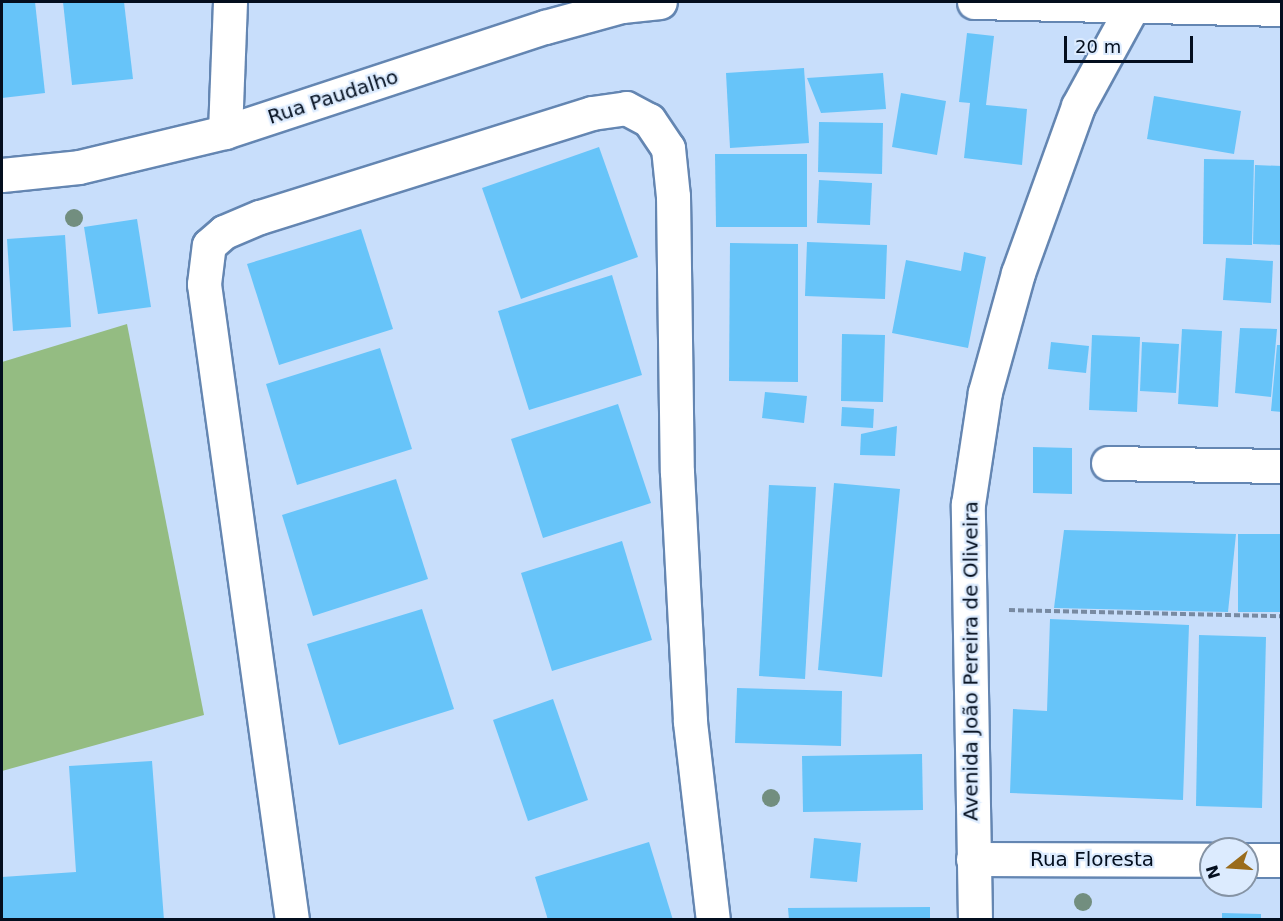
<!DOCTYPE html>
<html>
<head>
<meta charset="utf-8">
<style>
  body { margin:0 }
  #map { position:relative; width:1283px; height:921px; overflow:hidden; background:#c8defb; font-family:"DejaVu Sans",sans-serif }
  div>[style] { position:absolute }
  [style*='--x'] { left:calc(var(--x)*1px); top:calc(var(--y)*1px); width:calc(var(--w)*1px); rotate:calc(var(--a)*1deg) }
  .green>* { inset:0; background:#94bc82 }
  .building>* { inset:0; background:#67c4f9 }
  .path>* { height:4px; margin-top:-2px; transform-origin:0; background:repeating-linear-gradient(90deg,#788aa2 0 6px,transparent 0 9px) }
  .roads { filter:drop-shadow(2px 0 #6486b2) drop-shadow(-2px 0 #6486b2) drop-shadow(0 2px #6486b2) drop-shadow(0 -2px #6486b2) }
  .minor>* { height:33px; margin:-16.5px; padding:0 16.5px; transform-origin:16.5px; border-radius:16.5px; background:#fff }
  .major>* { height:33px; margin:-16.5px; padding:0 16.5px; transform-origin:16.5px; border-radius:16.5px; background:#fff }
  .trees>* { width:18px; height:18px; margin:-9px; border-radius:50%; background:#728e7f }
  span { translate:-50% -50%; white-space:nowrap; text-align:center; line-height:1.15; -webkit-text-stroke:4.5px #dcebfe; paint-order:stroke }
  .street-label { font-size:20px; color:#030e1e }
  .frame { position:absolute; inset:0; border:3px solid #030e1e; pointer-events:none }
  .north { position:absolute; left:1199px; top:837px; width:60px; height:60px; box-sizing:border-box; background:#dcebfe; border:2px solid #8593a4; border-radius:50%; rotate:253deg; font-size:16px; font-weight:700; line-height:24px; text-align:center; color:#030e1e }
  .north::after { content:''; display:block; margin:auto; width:21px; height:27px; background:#9a6c1c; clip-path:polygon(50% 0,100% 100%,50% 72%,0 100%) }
  .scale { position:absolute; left:1064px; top:36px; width:129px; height:27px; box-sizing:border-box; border:3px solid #030e1e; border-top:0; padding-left:8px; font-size:18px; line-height:21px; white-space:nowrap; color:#030e1e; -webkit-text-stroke:4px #dcebfe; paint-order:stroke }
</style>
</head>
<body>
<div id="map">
  <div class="green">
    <i style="clip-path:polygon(127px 324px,204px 715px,2px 771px,2px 362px)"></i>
  </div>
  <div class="building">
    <i style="clip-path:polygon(2px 2px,35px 2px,45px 93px,2px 98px)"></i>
    <i style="clip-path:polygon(63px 2px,124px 2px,133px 79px,72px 85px)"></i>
    <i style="clip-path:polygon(967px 33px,994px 36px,986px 105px,1027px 109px,1022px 165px,964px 158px,970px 103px,959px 102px)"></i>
    <i style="clip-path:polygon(804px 68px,809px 143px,730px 148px,726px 73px)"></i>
    <i style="clip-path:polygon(883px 73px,886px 109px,821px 113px,807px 78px)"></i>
    <i style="clip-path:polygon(901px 93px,946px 101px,937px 155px,892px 147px)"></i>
    <i style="clip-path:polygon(1154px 96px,1241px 111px,1234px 154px,1147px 139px)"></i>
    <i style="clip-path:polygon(819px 122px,883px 123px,882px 174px,818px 172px)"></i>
    <i style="clip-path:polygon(599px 147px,638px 257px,521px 299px,482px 188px)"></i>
    <i style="clip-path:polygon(715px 154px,807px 154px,807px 227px,716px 227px)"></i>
    <i style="clip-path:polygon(1204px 159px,1254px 160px,1252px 245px,1203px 244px)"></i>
    <i style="clip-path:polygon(1255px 165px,1282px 166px,1282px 245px,1253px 244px)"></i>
    <i style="clip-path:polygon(819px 180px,872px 183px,870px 225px,817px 223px)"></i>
    <i style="clip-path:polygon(137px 219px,151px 307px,98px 314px,84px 227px)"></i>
    <i style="clip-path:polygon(361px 229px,393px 329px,279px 365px,247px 264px)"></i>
    <i style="clip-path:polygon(65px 235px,71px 327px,13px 331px,7px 239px)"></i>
    <i style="clip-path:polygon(807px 242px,887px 245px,885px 299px,805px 296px)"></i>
    <i style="clip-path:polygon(730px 243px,798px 244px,798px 382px,729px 381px)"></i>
    <i style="clip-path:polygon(964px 252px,986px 257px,968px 348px,892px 333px,906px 260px,961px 271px)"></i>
    <i style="clip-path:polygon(1226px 258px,1273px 261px,1271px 303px,1223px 300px)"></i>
    <i style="clip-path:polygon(612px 275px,642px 375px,529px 410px,498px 311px)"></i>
    <i style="clip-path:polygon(1240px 328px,1277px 329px,1271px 397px,1235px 393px)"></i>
    <i style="clip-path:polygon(1182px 329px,1222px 331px,1218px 407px,1178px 404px)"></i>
    <i style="clip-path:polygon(842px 334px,885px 335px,883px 402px,841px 401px)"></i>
    <i style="clip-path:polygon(1092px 335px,1140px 337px,1137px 412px,1089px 410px)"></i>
    <i style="clip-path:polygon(1051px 342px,1089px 346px,1086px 373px,1048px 369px)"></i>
    <i style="clip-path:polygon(1142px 342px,1179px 344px,1176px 393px,1140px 391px)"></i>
    <i style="clip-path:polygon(1277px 345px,1282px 345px,1282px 412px,1271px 411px)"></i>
    <i style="clip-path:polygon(380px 348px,412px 449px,297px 485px,266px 384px)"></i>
    <i style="clip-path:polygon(765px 392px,807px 396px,804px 423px,762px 418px)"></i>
    <i style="clip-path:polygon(618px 404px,651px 503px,543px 538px,511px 439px)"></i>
    <i style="clip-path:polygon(842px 407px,874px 409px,873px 428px,841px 426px)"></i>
    <i style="clip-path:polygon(897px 426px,895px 456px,860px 455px,861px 434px)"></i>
    <i style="clip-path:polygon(1033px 447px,1072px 448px,1072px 494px,1033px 493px)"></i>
    <i style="clip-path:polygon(396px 479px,428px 579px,313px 616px,282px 515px)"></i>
    <i style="clip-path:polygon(834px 483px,900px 489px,882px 677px,818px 670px)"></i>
    <i style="clip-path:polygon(769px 485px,816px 487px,805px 679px,759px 676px)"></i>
    <i style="clip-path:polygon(1064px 530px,1236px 534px,1228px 612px,1054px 608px)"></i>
    <i style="clip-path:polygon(1238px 534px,1282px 534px,1282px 612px,1238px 612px)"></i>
    <i style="clip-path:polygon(622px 541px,652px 640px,552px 671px,521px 573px)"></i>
    <i style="clip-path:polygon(422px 609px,454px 709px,339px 745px,307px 644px)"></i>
    <i style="clip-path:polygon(1050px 619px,1189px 625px,1183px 800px,1010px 793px,1013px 709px,1047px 711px)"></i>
    <i style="clip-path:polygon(1199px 635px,1266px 637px,1262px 808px,1196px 806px)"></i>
    <i style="clip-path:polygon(737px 688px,842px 691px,841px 746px,735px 743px)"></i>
    <i style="clip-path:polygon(553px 699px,588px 800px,528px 821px,493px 720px)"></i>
    <i style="clip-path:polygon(922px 754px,923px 810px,803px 812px,802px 756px)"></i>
    <i style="clip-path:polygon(152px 761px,164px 920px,2px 920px,2px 877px,76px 872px,69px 766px)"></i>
    <i style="clip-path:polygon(814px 838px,861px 843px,857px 882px,810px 878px)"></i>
    <i style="clip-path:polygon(649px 842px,673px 920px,548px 920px,535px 877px)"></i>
    <i style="clip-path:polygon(930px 907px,930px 920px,789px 920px,788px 908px)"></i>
    <i style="clip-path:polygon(1222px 913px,1261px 914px,1261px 920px,1222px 920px)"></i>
  </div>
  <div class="path">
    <i style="--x:1009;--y:610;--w:273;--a:1.3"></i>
  </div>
  <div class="roads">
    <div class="minor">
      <i style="--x:974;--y:2;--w:308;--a:1.3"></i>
      <i style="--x:225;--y:132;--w:130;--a:-87.8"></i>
      <i style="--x:2;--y:175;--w:77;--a:-5.9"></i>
      <i style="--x:79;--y:167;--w:150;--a:-13.5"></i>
      <i style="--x:225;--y:132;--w:337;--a:-18.2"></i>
      <i style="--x:545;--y:27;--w:80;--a:-15.3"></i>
      <i style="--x:622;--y:6;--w:38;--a:-6"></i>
      <i style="--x:1108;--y:463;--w:174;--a:1"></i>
      <i style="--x:973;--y:859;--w:238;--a:0.2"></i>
      <i style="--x:1247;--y:860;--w:35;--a:0"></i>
      <i style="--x:292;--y:920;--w:642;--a:-97.88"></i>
      <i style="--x:204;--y:284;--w:39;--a:-83"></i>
      <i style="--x:209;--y:245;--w:20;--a:-41"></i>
      <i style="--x:224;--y:232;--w:39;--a:-23"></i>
      <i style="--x:260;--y:217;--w:348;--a:-17.4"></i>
      <i style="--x:592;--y:113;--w:34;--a:-8"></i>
      <i style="--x:626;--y:108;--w:26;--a:28"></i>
      <i style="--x:649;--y:120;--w:34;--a:56"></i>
      <i style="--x:668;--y:148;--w:48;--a:84.1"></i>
      <i style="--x:673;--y:196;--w:276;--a:89.2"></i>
      <i style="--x:677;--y:472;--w:250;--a:87"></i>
      <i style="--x:690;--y:722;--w:199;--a:83.4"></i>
    </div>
    <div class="major">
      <i style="--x:975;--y:920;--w:416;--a:-91"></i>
      <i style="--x:968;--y:504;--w:113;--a:-81.4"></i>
      <i style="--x:985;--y:392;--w:123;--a:-74.5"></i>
      <i style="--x:1018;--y:273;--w:177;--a:-70.2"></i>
      <i style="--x:1078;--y:106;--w:119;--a:-61.3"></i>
    </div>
  </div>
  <div class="trees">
    <i style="left:74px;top:218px"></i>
    <i style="left:771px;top:798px"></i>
    <i style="left:1083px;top:902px"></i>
  </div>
  <div class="street-label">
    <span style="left:333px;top:97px;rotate:-18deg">Rua Paudalho</span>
    <span style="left:971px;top:661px;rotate:-90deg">Avenida João Pereira de Oliveira</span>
    <span style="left:1092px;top:859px">Rua Floresta</span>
  </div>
  <div class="frame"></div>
  <div class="north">N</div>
  <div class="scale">20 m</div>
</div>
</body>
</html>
